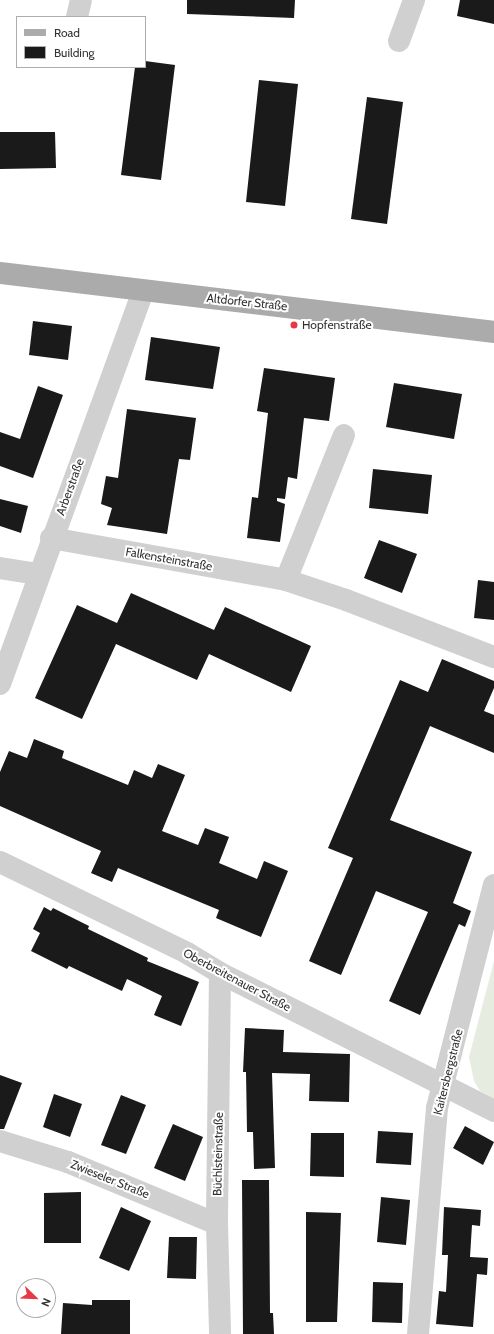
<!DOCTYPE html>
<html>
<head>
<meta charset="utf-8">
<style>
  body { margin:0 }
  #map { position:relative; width:494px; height:1334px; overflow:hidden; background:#fff; font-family:Cabin,sans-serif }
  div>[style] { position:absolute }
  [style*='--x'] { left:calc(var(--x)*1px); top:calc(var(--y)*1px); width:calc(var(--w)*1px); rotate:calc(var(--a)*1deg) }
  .green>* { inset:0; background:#e6ecdf }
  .building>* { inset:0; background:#1a1a1a }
  .minor>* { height:22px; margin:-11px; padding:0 11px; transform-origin:11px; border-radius:11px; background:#d0d0d0 }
  .major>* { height:22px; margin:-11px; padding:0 11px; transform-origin:11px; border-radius:11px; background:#ababab }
  .dots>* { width:11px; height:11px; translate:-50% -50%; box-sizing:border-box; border:2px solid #fff; border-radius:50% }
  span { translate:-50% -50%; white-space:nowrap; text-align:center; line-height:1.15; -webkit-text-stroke:4px #fff; paint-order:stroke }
  .street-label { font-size:12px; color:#333 }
  .poi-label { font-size:12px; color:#333 }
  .left { translate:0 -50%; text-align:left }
  .legend { position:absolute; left:16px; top:16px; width:130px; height:52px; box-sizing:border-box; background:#fff; border:1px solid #adadad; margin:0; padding:5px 7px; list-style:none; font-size:12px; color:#333 }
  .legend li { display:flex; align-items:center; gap:8px; height:20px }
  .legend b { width:20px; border:1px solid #adadad }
  .north { position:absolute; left:16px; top:1278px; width:40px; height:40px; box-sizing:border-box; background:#fff; border:1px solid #adadad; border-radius:50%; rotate:113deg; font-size:11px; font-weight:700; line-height:16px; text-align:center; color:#333 }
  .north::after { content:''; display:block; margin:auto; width:14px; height:18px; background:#e63946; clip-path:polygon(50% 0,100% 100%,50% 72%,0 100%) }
</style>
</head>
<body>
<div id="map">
  <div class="green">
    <i style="clip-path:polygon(494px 961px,494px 1099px,480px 1091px,474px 1081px,469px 1057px)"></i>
  </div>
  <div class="building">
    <i style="clip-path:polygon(187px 0,295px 0,294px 18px,187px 14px)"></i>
    <i style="clip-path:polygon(460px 0,494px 0,494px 24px,457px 16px)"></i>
    <i style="clip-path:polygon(145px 61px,175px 65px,161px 180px,121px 175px,135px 67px,145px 67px)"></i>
    <i style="clip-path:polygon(259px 80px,298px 84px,285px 206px,246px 202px)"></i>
    <i style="clip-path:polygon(367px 97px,403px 102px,387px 224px,351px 219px)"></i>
    <i style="clip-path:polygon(0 132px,55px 132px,56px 168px,0 169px)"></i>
    <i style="clip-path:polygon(33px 321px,72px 326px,68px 360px,29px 355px)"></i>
    <i style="clip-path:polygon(151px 337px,220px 347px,213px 389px,145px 380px)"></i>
    <i style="clip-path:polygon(264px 368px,335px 378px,329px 421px,304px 418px,297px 479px,288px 477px,285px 499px,277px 498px,277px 501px,285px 504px,280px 542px,247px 538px,252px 497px,258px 498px,268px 413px,257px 411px)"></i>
    <i style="clip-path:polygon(394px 383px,462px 394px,454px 439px,386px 427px)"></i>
    <i style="clip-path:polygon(38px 386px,63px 395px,33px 478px,0 466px,0 432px,20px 439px)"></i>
    <i style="clip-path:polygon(127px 409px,196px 418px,190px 460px,179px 459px,167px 534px,107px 525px,112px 508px,101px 504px,106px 476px,118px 478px)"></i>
    <i style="clip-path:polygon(373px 469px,432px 475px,428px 514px,369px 508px)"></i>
    <i style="clip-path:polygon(0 499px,28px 506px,21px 533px,0 526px)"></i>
    <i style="clip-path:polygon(379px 540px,417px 554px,402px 593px,364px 578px)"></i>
    <i style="clip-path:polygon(478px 580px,494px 582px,494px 620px,474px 618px)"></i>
    <i style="clip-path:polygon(131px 593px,214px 630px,225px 607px,311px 646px,291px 692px,209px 654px,197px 680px,116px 644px,82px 719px,35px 698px,77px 605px,117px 623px)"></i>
    <i style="clip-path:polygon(442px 659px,494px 681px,494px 688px,484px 711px,494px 715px,494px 753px,430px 726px,390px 820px,472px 852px,453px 903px,471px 911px,465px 927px,459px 924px,420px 1015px,389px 1001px,428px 912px,376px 891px,341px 975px,309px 961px,353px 858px,328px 848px,400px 680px,428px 692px)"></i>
    <i style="clip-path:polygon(34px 739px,64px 751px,62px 758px,128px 785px,134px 770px,152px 778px,158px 764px,185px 775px,162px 831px,198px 845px,205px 828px,229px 837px,219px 863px,257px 879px,264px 861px,288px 871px,261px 937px,216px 918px,219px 910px,118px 868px,112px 882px,91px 873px,101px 851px,0 806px,0 772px,9px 751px,27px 758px)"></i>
    <i style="clip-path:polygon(44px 907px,51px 911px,53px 908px,89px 926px,88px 929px,148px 958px,147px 961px,199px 982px,181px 1026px,154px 1015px,162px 996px,127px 979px,122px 991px,69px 966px,67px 969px,31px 951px,40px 933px,33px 929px)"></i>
    <i style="clip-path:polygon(245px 1028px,284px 1030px,283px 1052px,350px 1054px,349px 1102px,309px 1101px,310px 1074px,272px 1073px,275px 1168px,254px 1169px,253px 1132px,247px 1132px,246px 1072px,243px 1072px)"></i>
    <i style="clip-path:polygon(0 1075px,22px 1083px,4px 1129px,0 1129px)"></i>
    <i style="clip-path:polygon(54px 1094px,82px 1104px,70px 1137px,43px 1127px)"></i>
    <i style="clip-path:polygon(121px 1095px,146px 1105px,126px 1154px,101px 1145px)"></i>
    <i style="clip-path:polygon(173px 1124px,203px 1137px,185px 1181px,154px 1168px)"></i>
    <i style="clip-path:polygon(465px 1126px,494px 1142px,483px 1165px,453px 1148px)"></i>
    <i style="clip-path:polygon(378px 1131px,413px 1133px,411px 1165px,376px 1163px)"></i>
    <i style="clip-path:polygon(311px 1133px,344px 1133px,344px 1177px,310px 1176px)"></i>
    <i style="clip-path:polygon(242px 1180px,269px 1180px,270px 1313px,273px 1313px,274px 1334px,243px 1334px)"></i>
    <i style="clip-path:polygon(81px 1192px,81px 1243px,44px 1243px,44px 1193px)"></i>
    <i style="clip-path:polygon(381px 1197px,410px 1200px,406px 1245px,377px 1242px)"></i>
    <i style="clip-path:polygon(121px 1207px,151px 1221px,129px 1271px,99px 1258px)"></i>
    <i style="clip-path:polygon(444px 1207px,481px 1210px,480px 1226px,472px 1225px,470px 1257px,488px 1258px,487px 1275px,477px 1274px,473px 1327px,436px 1324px,439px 1291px,446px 1292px,448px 1255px,442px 1255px)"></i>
    <i style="clip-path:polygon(306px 1212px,341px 1213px,337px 1322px,306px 1322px)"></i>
    <i style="clip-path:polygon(169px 1237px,197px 1237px,196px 1279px,167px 1278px)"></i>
    <i style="clip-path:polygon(373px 1282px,403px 1283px,402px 1323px,372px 1322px)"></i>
    <i style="clip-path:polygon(92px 1300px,130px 1300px,130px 1334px,61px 1334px,63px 1303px,92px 1305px)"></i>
  </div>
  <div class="minor">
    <i style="--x:77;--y:17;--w:17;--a:-77"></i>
    <i style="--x:399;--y:41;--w:44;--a:-69.9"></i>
    <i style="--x:51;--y:538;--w:239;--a:10.1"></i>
    <i style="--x:286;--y:580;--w:63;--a:18.4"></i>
    <i style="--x:346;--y:600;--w:159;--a:21.1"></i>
    <i style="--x:0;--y:568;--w:39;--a:9"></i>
    <i style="--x:286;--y:580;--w:156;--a:-68.2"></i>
    <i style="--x:0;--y:684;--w:417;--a:-70"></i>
    <i style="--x:0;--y:862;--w:208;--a:25.9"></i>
    <i style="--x:187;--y:953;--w:39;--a:31"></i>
    <i style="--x:220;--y:973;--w:307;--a:26.7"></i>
    <i style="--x:220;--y:973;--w:251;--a:90.7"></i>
    <i style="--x:217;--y:1224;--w:110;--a:88.4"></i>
    <i style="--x:0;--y:1141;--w:71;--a:17.2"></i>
    <i style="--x:68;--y:1162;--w:161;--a:22.6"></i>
    <i style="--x:418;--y:1334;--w:227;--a:-85.2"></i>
    <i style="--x:437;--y:1108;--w:230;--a:-75.7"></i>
  </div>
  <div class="major">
    <i style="--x:0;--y:273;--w:498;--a:6.8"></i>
  </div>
  <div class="dots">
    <i style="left:294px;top:325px;background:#e63946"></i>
  </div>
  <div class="street-label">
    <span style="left:247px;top:302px;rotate:6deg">Altdorfer Straße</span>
    <span style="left:70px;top:487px;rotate:-70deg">Arberstraße</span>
    <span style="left:169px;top:559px;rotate:10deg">Falkensteinstraße</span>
    <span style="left:237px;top:980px;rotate:28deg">Oberbreitenauer Straße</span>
    <span style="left:448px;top:1072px;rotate:-76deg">Kaitersbergstraße</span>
    <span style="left:218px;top:1154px;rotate:-89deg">Büchlsteinstraße</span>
    <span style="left:110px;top:1179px;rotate:22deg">Zwieseler Straße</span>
  </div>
  <div class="poi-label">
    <span class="left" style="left:302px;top:325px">Hopfenstraße</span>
  </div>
  <ul class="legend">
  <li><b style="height:5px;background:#ababab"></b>Road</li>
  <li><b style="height:11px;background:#1a1a1a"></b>Building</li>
  </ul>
  <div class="north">N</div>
</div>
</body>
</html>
